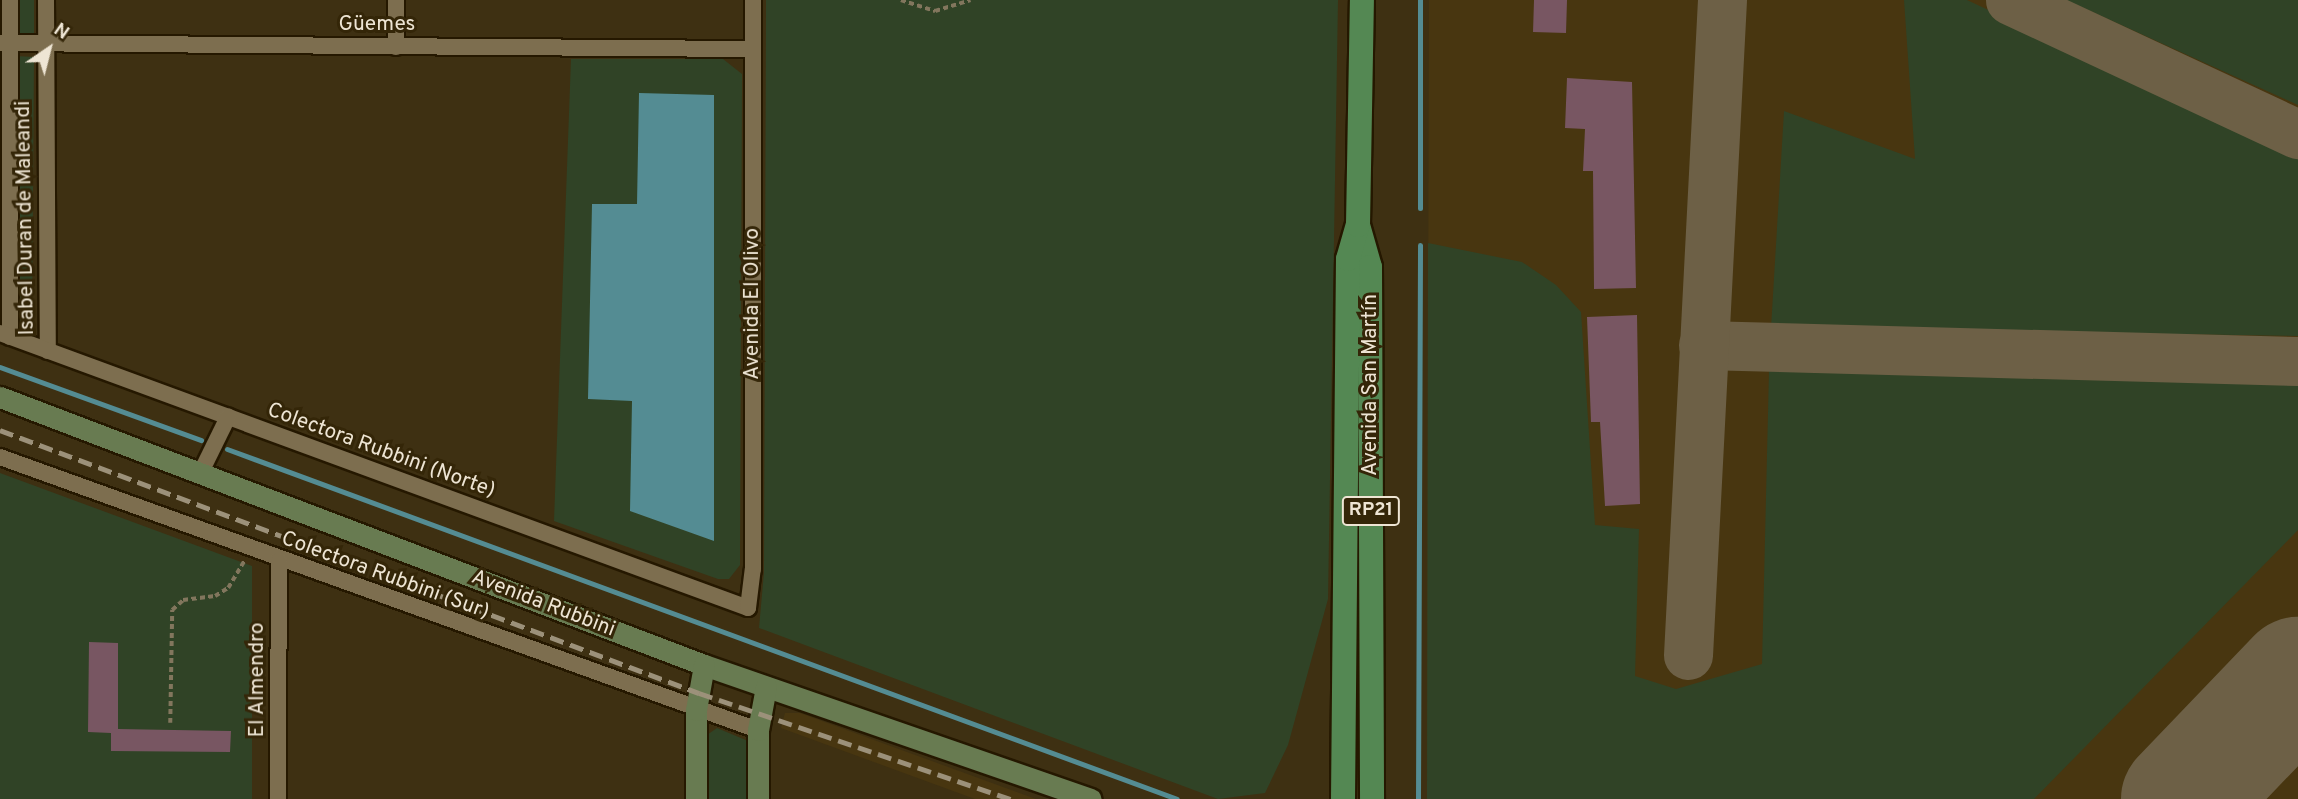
<!DOCTYPE html>
<html>
<head>
<meta charset="utf-8">
<style>
  body { margin:0 }
  #map { position:relative; width:2298px; height:799px; overflow:hidden; background:#3e3012; font-family:Overpass,sans-serif }
  div>[style] { position:absolute }
  [style*='--x'] { left:calc(var(--x)*1px); top:calc(var(--y)*1px); width:calc(var(--w)*1px); rotate:calc(var(--a)*1deg) }
  .built>* { inset:0; background:#483610 }
  .green>* { inset:0; background:#304326 }
  .water>* { inset:0; background:#548c93 }
  .stream>* { height:5px; margin:-2.5px; padding:0 2.5px; transform-origin:2.5px; border-radius:2.5px; background:#548c93 }
  .taxiway>* { height:49px; margin:-24.5px; padding:0 24.5px; transform-origin:24.5px; border-radius:24.5px; background:#6d6046 }
  .runway>* { height:122px; margin:-61px; padding:0 61px; transform-origin:61px; border-radius:61px; background:#6d6046 }
  .building>* { inset:0; background:#785662 }
  .path>* { height:3.5px; margin-top:-1.75px; transform-origin:0; background:repeating-linear-gradient(90deg,#82765d 0 5px,transparent 0 8.5px) }
  .roads { filter:drop-shadow(2px 0 #251800) drop-shadow(-2px 0 #251800) drop-shadow(0 2px #251800) drop-shadow(0 -2px #251800) }
  .street>* { height:16px; margin:-8px; padding:0 8px; transform-origin:8px; border-radius:8px; background:#7d6e4f }
  .secondary>* { height:21px; margin:-10.5px; padding:0 10.5px; transform-origin:10.5px; border-radius:10.5px; background:#687b51 }
  .primary>* { height:24px; margin:-12px; padding:0 12px; transform-origin:12px; border-radius:12px; background:#548853 }
  .rail>* { height:5px; margin-top:-2.5px; transform-origin:0; background:repeating-linear-gradient(90deg,#9c917a 0 14px,transparent 0 21px) }
  span { translate:-50% -50%; white-space:nowrap; text-align:center; line-height:1.15; -webkit-text-stroke:6px #342608; paint-order:stroke }
  .shield-label span { padding:2px 5px; background:#342608; border:2px solid; border-radius:5px; -webkit-text-stroke-width:0 }
  .shield-label { font-size:19px; color:#eee5d4; font-weight:700 }
  .street-label { font-size:21px; color:#eee5d4 }
  .north { position:absolute; left:14px; top:14px; width:70px; height:70px; -webkit-text-stroke:5px #342608; paint-order:stroke; rotate:35deg; font-size:19px; font-weight:700; line-height:28px; text-align:center; color:#eee5d4 }
  .north::after { content:''; display:block; margin:auto; width:24px; height:32px; background:#eee5d4; clip-path:polygon(50% 0,100% 100%,50% 72%,0 100%) }
</style>
</head>
<body>
<div id="map">
  <div class="built">
    <i style="clip-path:polygon(1429px 0,2298px 0,2298px 799px,1427px 799px)"></i>
    <i style="clip-path:polygon(785px 713px,800px 713px,1036px 799px,975px 799px,781px 728px)"></i>
  </div>
  <div class="green">
    <i style="clip-path:polygon(17px 0,34px 0,34px 34px,16px 34px)"></i>
    <i style="clip-path:polygon(766px 0,1338px 0,1328px 599px,1288px 745px,1265px 793px,1218px 799px,759px 628px,764px 572px)"></i>
    <i style="clip-path:polygon(1904px 0,1967px 0,2298px 154px,2298px 336px,1771px 328px,1784px 111px,1915px 159px)"></i>
    <i style="clip-path:polygon(2066px 0,2298px 0,2298px 105px)"></i>
    <i style="clip-path:polygon(16px 56px,34px 57px,32px 327px,16px 322px)"></i>
    <i style="clip-path:polygon(571px 59px,723px 59px,742px 74px,740px 565px,729px 579px,718px 579px,554px 521px)"></i>
    <i style="clip-path:polygon(0 61px,4px 65px,0 303px)"></i>
    <i style="clip-path:polygon(1428px 243px,1522px 262px,1556px 285px,1581px 312px,1595px 525px,1639px 529px,1635px 676px,1676px 689px,1762px 664px,1769px 371px,2298px 375px,2298px 530px,2034px 799px,1427px 799px)"></i>
    <i style="clip-path:polygon(0 473px,252px 566px,252px 799px,0 799px)"></i>
    <i style="clip-path:polygon(717px 728px,748px 741px,752px 799px,703px 799px,704px 737px)"></i>
  </div>
  <div class="water">
    <i style="clip-path:polygon(639px 93px,714px 95px,714px 541px,630px 511px,632px 401px,588px 399px,592px 204px,637px 204px)"></i>
  </div>
  <div class="stream">
    <i style="--x:1420;--y:0;--w:208;--a:90"></i>
    <i style="--x:0;--y:367;--w:214;--a:20"></i>
    <i style="--x:227;--y:449;--w:1012;--a:20.22"></i>
    <i style="--x:1418;--y:799;--w:554;--a:-89.79"></i>
  </div>
  <div class="taxiway">
    <i style="--x:2010;--y:0;--w:318;--a:25"></i>
    <i style="--x:1703;--y:345;--w:595;--a:1.54"></i>
    <i style="--x:1688;--y:655;--w:656;--a:-87.03"></i>
  </div>
  <div class="runway">
    <i style="--x:2182;--y:799;--w:168;--a:-46.2"></i>
  </div>
  <div class="building">
    <i style="clip-path:polygon(1534px 0,1567px 0,1566px 33px,1533px 32px)"></i>
    <i style="clip-path:polygon(1567px 78px,1632px 82px,1636px 288px,1594px 289px,1593px 171px,1583px 171px,1585px 129px,1565px 128px)"></i>
    <i style="clip-path:polygon(1637px 315px,1640px 504px,1605px 506px,1600px 422px,1591px 422px,1587px 317px)"></i>
    <i style="clip-path:polygon(89px 642px,118px 643px,118px 729px,231px 731px,230px 752px,111px 751px,111px 733px,88px 732px)"></i>
  </div>
  <div class="path">
    <i style="--x:901;--y:0;--w:36;--a:18"></i>
    <i style="--x:935;--y:11;--w:37;--a:-17"></i>
    <i style="--x:170;--y:723;--w:113;--a:-89"></i>
    <i style="--x:172;--y:610;--w:15;--a:-42"></i>
    <i style="--x:183;--y:600;--w:32;--a:-7"></i>
    <i style="--x:215;--y:596;--w:15;--a:-32"></i>
    <i style="--x:228;--y:588;--w:31;--a:-59"></i>
  </div>
  <div class="roads">
    <div class="street">
      <i style="--x:10;--y:0;--w:337;--a:90"></i>
      <i style="--x:46;--y:0;--w:351;--a:89.7"></i>
      <i style="--x:0;--y:43;--w:753;--a:0.46"></i>
      <i style="--x:396;--y:47;--w:47;--a:-90"></i>
      <i style="--x:0;--y:333;--w:797;--a:20.19"></i>
      <i style="--x:748;--y:608;--w:39;--a:-83"></i>
      <i style="--x:753;--y:569;--w:569;--a:-90"></i>
      <i style="--x:0;--y:457;--w:806;--a:19.81"></i>
      <i style="--x:200;--y:474;--w:64;--a:-63.8"></i>
      <i style="--x:278;--y:799;--w:238;--a:-89.8"></i>
    </div>
    <div class="secondary">
      <i style="--x:0;--y:397;--w:753;--a:20.84"></i>
      <i style="--x:704;--y:665;--w:409;--a:19.1"></i>
      <i style="--x:696;--y:799;--w:89;--a:-90"></i>
      <i style="--x:696;--y:710;--w:46;--a:-79.9"></i>
      <i style="--x:758;--y:799;--w:69;--a:-90"></i>
      <i style="--x:758;--y:730;--w:44;--a:-79.5"></i>
    </div>
    <div class="primary">
      <i style="--x:1358;--y:225;--w:44;--a:74.1"></i>
      <i style="--x:1370;--y:267;--w:532;--a:89.78"></i>
      <i style="--x:1343;--y:799;--w:540;--a:-89.47"></i>
      <i style="--x:1348;--y:259;--w:35;--a:-74"></i>
      <i style="--x:1358;--y:225;--w:225;--a:-89"></i>
    </div>
  </div>
  <div class="rail">
    <i style="--x:0;--y:430;--w:747;--a:20.62"></i>
    <i style="--x:699;--y:693;--w:330;--a:18.8"></i>
  </div>
  <div class="shield-label">
    <span style="left:1371px;top:511px">RP21</span>
  </div>
  <div class="street-label">
    <span style="left:377px;top:25px">Güemes</span>
    <span style="left:26px;top:218px;rotate:-91deg">Isabel Duran de Maleandi</span>
    <span style="left:753px;top:304px;rotate:-90deg">Avenida El Olivo</span>
    <span style="left:1371px;top:385px;rotate:-90deg">Avenida San Martín</span>
    <span style="left:381px;top:451px;rotate:20deg">Colectora Rubbini (Norte)</span>
    <span style="left:385px;top:576px;rotate:20deg">Colectora Rubbini (Sur)</span>
    <span style="left:543px;top:604px;rotate:21deg">Avenida Rubbini</span>
    <span style="left:258px;top:680px;rotate:-90deg">El Almendro</span>
  </div>
  <div class="north">N</div>
</div>
</body>
</html>
